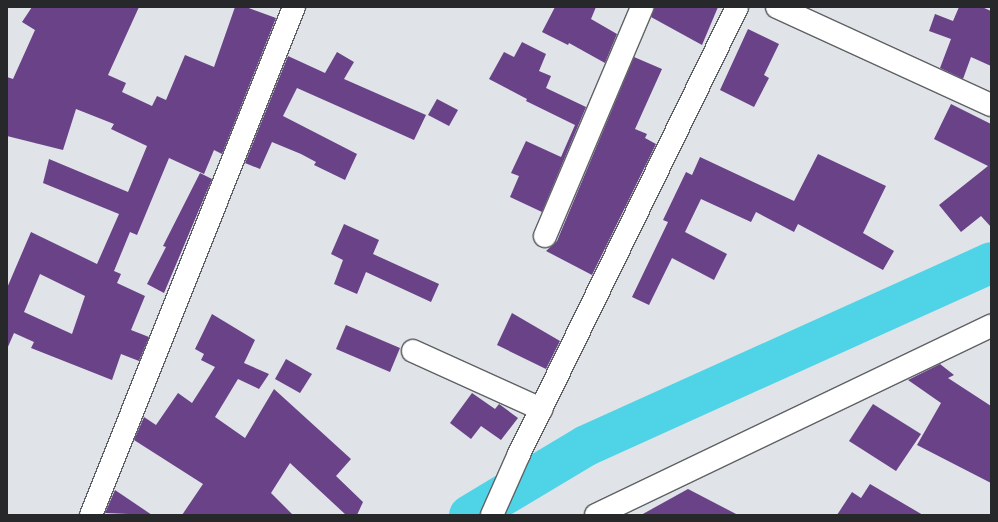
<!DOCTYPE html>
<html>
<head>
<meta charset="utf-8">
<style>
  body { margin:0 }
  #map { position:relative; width:998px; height:522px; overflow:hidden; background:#e0e3e7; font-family:"Libre Baskerville",serif }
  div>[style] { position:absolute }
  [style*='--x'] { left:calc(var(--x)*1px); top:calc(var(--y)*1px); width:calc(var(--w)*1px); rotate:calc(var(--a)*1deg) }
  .river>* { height:41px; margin:-20.5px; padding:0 20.5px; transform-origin:20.5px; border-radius:20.5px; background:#4fd4e7 }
  .building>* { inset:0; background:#694288 }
  .roads { filter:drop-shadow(1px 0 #5f6265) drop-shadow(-1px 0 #5f6265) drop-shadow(0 1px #5f6265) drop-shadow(0 -1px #5f6265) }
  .street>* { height:22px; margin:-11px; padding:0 11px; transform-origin:11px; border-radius:11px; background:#fff }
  span { translate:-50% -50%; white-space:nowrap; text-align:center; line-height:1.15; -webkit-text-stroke:4px #e0e3e7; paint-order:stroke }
  .frame { position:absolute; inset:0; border:8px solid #272829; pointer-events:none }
</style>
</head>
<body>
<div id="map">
  <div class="river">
    <i style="--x:469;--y:515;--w:136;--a:-30.9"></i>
    <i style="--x:586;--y:445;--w:444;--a:-24.3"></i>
  </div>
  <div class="building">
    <i style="clip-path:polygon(evenodd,32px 7px,139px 7px,108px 75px,126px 83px,122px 92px,152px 106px,157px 96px,166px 100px,185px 55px,214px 67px,235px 7px,246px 7px,276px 18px,222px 154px,214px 150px,204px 174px,169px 158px,137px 235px,130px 232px,114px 271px,121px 274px,117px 283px,145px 296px,131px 330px,149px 337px,139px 361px,121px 354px,112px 380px,31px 348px,34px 342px,14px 333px,7px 349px,7px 288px,31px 232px,97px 264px,119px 214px,43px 183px,49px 159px,128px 192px,147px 146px,111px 129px,114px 124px,76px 109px,63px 150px,7px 136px,7px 77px,13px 79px,35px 30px,22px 22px,32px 7px,40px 274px,85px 296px,72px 334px,24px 312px,40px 274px)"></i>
    <i style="clip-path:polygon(555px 7px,596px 7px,591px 19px,617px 34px,605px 63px,569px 43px,568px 45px,542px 32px)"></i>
    <i style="clip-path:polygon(654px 7px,718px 7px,702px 45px,651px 17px)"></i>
    <i style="clip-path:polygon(959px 7px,982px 7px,991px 11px,991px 66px,971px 57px,963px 79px,940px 68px,951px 39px,929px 31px,935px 14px,953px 21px)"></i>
    <i style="clip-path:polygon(748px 29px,779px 44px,764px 75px,769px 78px,754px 107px,720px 90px)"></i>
    <i style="clip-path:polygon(522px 42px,546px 54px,539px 71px,551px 76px,546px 88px,586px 107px,542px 212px,510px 197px,519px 176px,511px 173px,526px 141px,561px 157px,575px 125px,526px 101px,527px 99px,489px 79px,504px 52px,514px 57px)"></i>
    <i style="clip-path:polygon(337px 52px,354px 62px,344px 79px,426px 115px,414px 140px,297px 88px,283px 116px,357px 154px,345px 180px,314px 165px,316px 162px,301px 154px,272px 142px,260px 169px,245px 163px,288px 56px,325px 73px)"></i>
    <i style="clip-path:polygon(634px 57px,662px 69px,635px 129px,647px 134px,645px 138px,656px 144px,592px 275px,546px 251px,557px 241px)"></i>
    <i style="clip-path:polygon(437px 99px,458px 110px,449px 126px,428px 115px)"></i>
    <i style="clip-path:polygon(951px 104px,991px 124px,991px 227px,981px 216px,961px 232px,939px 205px,988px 166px,934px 139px)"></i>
    <i style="clip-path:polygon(818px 154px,886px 186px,863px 233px,894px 251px,883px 270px,798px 224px,794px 232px,756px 212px,751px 222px,701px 199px,685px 232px,727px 254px,714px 280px,672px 258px,649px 305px,632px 297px,668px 222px,663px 220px,686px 172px,692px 175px,700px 157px,794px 201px)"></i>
    <i style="clip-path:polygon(200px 173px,212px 179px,164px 293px,147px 284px,166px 247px,163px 246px)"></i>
    <i style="clip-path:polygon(344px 224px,379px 240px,373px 254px,439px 284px,431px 302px,366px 272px,357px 294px,334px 284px,343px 260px,331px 254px)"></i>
    <i style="clip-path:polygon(512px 313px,560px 341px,546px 369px,497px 345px)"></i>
    <i style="clip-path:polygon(212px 314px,255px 340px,244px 363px,269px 374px,259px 389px,238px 379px,215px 417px,245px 438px,274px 389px,351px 459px,336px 476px,363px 502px,357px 515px,346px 515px,290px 463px,271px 493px,293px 515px,182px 515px,203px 484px,134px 440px,144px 417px,156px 425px,178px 393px,192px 403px,215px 367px,201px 360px,204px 354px,195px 349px)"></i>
    <i style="clip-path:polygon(346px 325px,400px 348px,390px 372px,336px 349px)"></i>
    <i style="clip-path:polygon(286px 359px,312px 374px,300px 393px,275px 379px)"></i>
    <i style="clip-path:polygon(940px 364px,954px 375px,948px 378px,991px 406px,991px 483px,917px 445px,941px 403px,908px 380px)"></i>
    <i style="clip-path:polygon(472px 393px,495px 409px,499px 404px,518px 418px,501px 440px,481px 426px,471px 439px,450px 423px)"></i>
    <i style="clip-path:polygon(873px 404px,921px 434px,896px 471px,849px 441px)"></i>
    <i style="clip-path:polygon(870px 484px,923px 515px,837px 515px,852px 492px,861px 498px)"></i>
    <i style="clip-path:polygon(688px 489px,738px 515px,641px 515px)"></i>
    <i style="clip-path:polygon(115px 490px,152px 515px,105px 513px)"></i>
  </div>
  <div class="roads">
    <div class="street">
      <i style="--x:777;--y:7;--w:235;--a:24.6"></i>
      <i style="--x:545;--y:236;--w:249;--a:-67"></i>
      <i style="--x:413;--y:351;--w:141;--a:24.4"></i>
      <i style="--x:91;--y:515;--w:547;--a:-68.22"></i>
      <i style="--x:492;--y:515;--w:67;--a:-66.1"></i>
      <i style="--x:519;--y:454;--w:497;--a:-64"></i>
      <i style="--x:596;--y:515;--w:438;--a:-25.6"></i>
    </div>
  </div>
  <div class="frame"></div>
</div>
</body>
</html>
